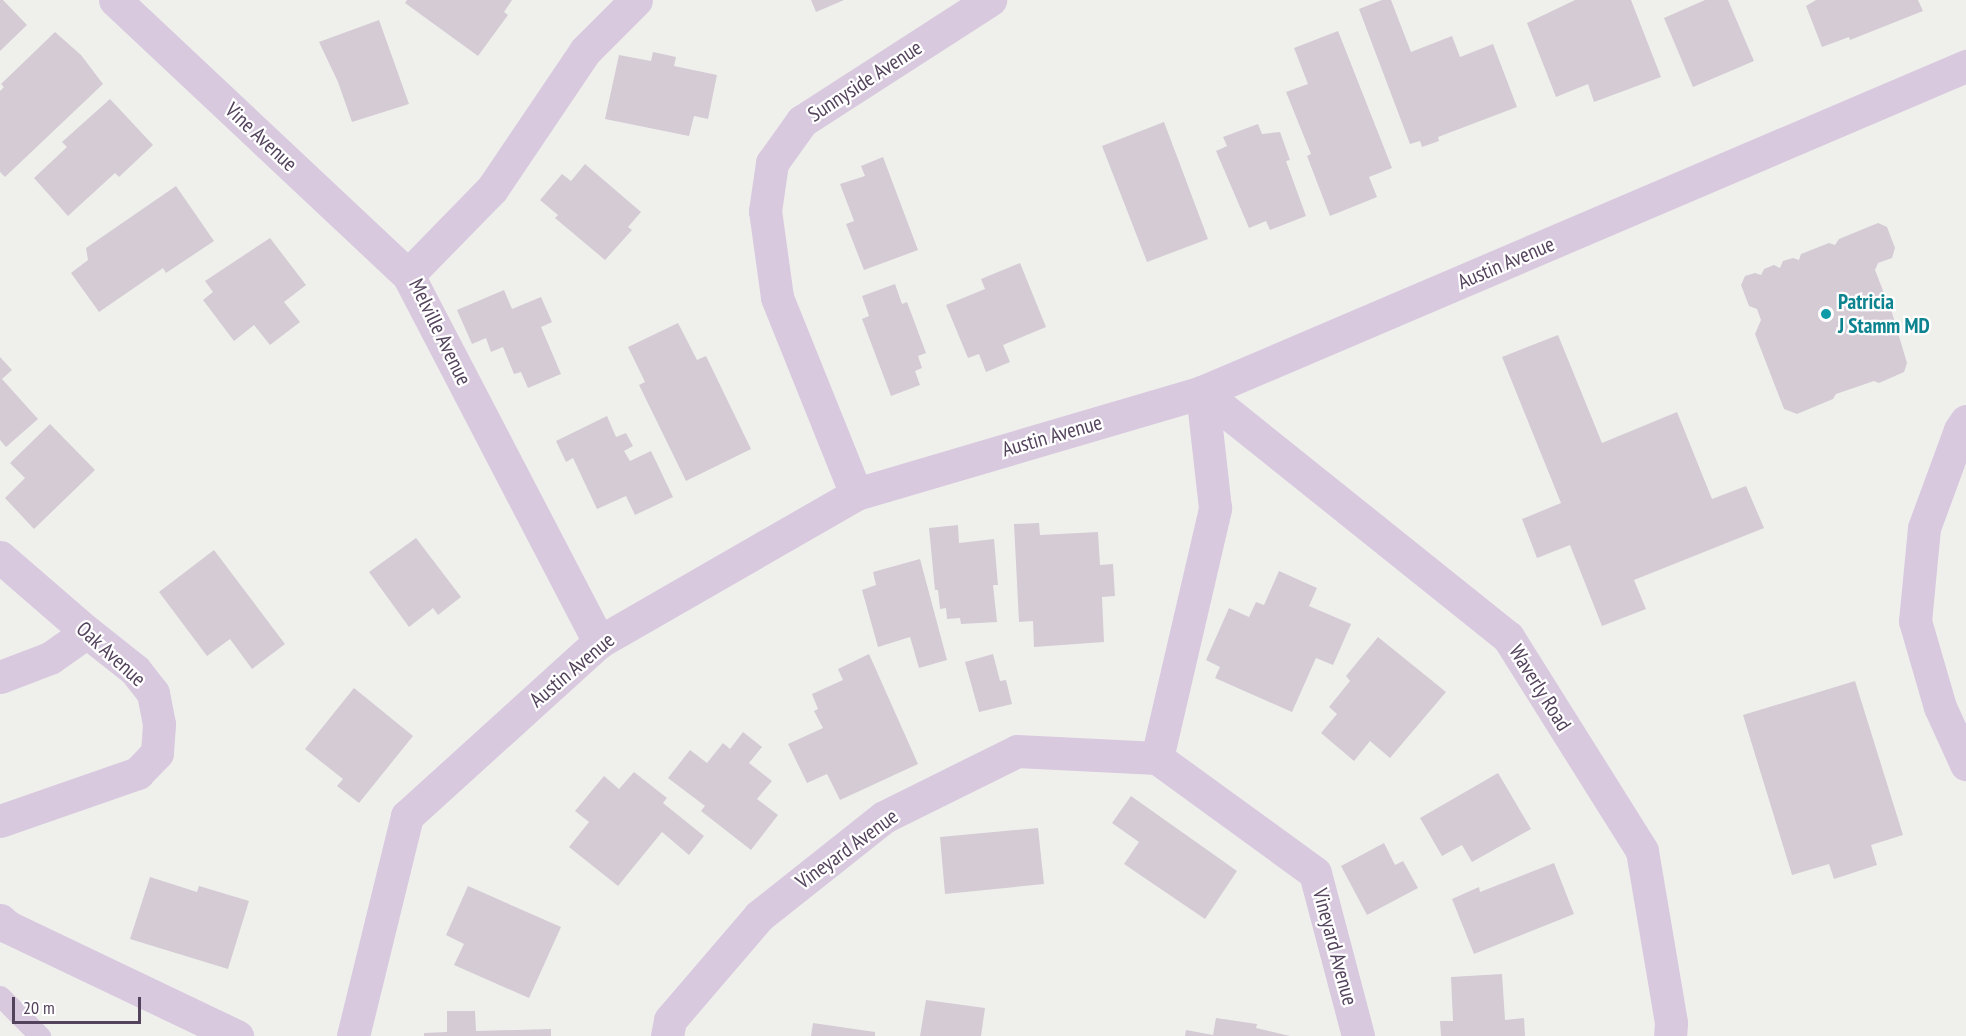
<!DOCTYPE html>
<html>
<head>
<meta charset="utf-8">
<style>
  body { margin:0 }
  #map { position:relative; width:1966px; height:1036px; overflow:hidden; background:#eff0ec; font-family:"PT Sans Narrow",sans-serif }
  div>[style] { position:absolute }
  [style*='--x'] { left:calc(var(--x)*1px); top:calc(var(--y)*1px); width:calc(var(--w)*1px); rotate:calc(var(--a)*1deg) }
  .building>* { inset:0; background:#d4cbd5 }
  .lane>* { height:21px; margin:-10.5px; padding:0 10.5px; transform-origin:10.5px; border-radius:10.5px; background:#d8c9df }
  .street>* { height:33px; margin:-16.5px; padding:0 16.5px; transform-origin:16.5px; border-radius:16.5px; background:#d8c9df }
  .dots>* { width:16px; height:16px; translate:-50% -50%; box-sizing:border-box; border:3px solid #fff; border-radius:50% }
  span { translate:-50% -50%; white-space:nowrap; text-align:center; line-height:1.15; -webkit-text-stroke:4.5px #fff; paint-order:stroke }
  .street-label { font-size:21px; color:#54435c }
  .culture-label { font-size:21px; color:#0d838f; font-weight:700 }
  .left { translate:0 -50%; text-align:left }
  .scale { position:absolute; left:12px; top:997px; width:129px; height:27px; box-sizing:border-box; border:3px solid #54435c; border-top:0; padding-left:8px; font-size:18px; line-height:21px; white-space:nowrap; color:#54435c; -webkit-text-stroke:4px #fff; paint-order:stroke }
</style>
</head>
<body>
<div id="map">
  <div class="building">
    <i style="clip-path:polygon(0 0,3px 0,27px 25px,0 51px)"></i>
    <i style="clip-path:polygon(407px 0,512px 0,504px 12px,508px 15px,478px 56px,405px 3px)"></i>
    <i style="clip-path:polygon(811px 0,844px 0,816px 12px)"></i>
    <i style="clip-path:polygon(1382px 0,1391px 0,1411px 52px,1452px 36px,1460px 57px,1493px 44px,1517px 107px,1438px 137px,1439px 141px,1422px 147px,1420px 141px,1410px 144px,1359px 9px)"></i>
    <i style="clip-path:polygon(1575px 0,1631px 0,1661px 77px,1594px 102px,1588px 84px,1556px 97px,1527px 23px)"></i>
    <i style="clip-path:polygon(1705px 0,1728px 0,1754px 61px,1693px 87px,1664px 18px)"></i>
    <i style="clip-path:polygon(1816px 0,1918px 0,1923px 11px,1850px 40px,1849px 37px,1822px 47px,1806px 6px)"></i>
    <i style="clip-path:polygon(379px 20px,409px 104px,352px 122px,338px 82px,319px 42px)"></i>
    <i style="clip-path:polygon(1338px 31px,1392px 168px,1369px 177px,1377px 197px,1330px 216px,1307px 156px,1311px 154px,1286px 92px,1308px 84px,1294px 48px)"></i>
    <i style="clip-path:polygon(55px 32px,81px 55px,103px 84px,5px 177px,0 172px,0 91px,4px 87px,1px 84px)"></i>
    <i style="clip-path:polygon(653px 52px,676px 57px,674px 66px,717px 75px,708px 119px,694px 116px,689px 136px,605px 119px,619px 55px,651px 61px)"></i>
    <i style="clip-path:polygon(110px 99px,153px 145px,119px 177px,115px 173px,68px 216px,34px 178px,67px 147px,62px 142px)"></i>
    <i style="clip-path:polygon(1164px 122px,1208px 239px,1147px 262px,1102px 146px)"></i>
    <i style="clip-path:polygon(1258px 124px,1262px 134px,1280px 132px,1290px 160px,1286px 161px,1306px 216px,1270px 230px,1266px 221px,1249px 228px,1216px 151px,1227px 146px,1223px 137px)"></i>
    <i style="clip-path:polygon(883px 157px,918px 250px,864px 270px,846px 224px,854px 221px,840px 184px,865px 176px,861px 166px)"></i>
    <i style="clip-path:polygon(585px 164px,641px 212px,628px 227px,632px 230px,605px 260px,555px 218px,558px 215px,540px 200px,562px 174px,571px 181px)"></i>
    <i style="clip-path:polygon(176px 186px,214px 241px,166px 273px,163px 268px,99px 312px,71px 273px,88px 260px,86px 248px)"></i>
    <i style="clip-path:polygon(1878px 223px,1887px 227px,1895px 248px,1892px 258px,1878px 263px,1875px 270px,1884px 293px,1881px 302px,1890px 306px,1907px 363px,1904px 372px,1879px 383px,1874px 381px,1836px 394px,1833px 399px,1797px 414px,1784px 409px,1755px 334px,1761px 320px,1757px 309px,1749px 306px,1741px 285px,1745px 276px,1755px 273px,1761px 275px,1764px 269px,1774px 265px,1780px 268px,1783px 261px,1793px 258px,1799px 260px,1801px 254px,1829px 243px,1835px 245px,1839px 239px)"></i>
    <i style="clip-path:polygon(270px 238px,306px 285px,284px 302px,300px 322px,270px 345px,254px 325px,234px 341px,203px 300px,213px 292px,205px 281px)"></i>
    <i style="clip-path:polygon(1020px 263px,1046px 327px,1003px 345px,1010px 362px,986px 372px,979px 354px,968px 358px,946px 305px,985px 289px,981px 279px)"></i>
    <i style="clip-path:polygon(895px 284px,902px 304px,907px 302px,926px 353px,918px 356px,922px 368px,915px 371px,920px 385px,891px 396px,862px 319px,869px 316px,862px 296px)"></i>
    <i style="clip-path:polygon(504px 290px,512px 309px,541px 297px,552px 322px,541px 327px,561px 374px,528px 388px,521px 372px,514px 374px,503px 347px,491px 352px,486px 338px,472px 344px,457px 310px)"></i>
    <i style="clip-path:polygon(678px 323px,697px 360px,706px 356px,751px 449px,686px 481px,639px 385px,645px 382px,628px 347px)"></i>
    <i style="clip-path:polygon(1558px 335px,1602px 443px,1677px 412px,1712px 499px,1746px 486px,1764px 528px,1634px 580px,1646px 609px,1602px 626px,1570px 545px,1537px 558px,1522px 519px,1561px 503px,1502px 357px)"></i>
    <i style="clip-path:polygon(0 357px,12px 370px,2px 379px,38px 419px,6px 447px,0 440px)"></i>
    <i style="clip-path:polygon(607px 416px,616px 437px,626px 433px,633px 446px,624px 451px,630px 461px,651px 451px,673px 497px,635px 515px,626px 496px,597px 509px,573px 458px,566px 462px,556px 441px)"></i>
    <i style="clip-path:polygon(50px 424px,95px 470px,34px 529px,5px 498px,25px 478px,10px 463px)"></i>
    <i style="clip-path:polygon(1039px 523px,1040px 535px,1098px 532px,1100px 565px,1113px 564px,1115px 596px,1102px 597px,1104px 642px,1034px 647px,1033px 621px,1019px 622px,1014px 524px)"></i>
    <i style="clip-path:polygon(958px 525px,959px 543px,994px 539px,998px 585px,993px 585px,997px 622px,961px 624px,960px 618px,947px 619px,946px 608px,940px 609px,938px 590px,935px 590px,929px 528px)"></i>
    <i style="clip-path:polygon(416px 538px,461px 597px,438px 615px,433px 608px,409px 627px,369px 572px)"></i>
    <i style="clip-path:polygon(214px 550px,285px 644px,252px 669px,230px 639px,207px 656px,159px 592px)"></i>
    <i style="clip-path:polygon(920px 559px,947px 660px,919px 668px,910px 637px,878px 647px,862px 590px,876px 585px,873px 572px)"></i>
    <i style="clip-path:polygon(1279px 571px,1317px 588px,1309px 606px,1351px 624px,1333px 665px,1316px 658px,1292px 712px,1215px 678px,1220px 667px,1206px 660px,1229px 608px,1249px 617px,1256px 602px,1264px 605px)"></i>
    <i style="clip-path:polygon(1378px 637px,1446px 692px,1390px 758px,1370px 741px,1354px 761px,1321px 733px,1337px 714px,1329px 707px,1350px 681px,1346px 676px)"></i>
    <i style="clip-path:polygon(869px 654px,918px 764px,840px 800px,827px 774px,807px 783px,788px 744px,823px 728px,814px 711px,818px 709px,812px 694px,843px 680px,838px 669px)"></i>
    <i style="clip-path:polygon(993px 654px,1000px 681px,1006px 680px,1012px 704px,979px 712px,965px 662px)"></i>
    <i style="clip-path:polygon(1855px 681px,1903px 835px,1871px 845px,1877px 865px,1834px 879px,1829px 864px,1792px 875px,1743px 715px)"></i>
    <i style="clip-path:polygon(354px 688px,413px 736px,359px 803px,337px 786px,343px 779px,305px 749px)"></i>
    <i style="clip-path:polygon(743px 732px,762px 747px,749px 763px,772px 781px,757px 799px,778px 815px,751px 850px,701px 811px,705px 806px,668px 778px,690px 750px,707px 763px,723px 743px,730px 749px)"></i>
    <i style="clip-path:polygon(634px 772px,667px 798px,663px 803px,704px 836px,689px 855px,662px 832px,618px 886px,569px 847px,589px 822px,575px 811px,604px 776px,619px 789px)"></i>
    <i style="clip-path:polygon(1498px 773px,1531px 829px,1472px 862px,1462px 845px,1442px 856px,1420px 818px)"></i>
    <i style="clip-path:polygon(1131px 796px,1237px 871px,1205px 919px,1124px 864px,1139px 842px,1112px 823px)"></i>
    <i style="clip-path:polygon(1038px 828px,1044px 884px,945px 894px,940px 837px)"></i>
    <i style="clip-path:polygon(1384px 843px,1395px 865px,1403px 861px,1418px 888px,1367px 915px,1341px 866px)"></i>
    <i style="clip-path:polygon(1554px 863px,1574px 914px,1474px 954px,1452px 899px,1479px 887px,1480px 892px)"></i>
    <i style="clip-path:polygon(150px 877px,197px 892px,199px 886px,249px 901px,228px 969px,130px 939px)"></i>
    <i style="clip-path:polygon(468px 886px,561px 927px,529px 998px,454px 965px,464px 944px,446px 935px)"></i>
    <i style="clip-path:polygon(1502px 974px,1505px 1020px,1524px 1018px,1525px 1036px,1441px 1036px,1440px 1021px,1453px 1021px,1451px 977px)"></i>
    <i style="clip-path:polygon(926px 1000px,985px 1008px,981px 1036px,920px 1036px)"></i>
    <i style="clip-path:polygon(447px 1011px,475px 1011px,476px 1031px,551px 1029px,551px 1036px,424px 1036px,424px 1033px,447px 1032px)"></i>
    <i style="clip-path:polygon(1216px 1018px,1257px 1024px,1256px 1028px,1290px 1036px,1185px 1036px,1186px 1030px,1213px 1035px)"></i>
    <i style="clip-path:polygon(813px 1023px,875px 1032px,875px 1036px,811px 1036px)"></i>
  </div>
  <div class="lane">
    <i style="--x:0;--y:996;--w:57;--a:45"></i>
  </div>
  <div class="street">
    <i style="--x:115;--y:0;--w:402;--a:43.2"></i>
    <i style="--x:408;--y:275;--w:414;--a:62.5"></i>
    <i style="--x:408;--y:275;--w:120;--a:-45.7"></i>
    <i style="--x:492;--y:189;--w:166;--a:-56"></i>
    <i style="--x:585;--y:51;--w:72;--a:-45"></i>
    <i style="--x:1202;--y:392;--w:392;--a:38.7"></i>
    <i style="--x:1508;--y:637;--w:252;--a:57.9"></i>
    <i style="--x:1642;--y:851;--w:174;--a:80.4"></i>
    <i style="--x:1671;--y:1023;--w:13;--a:94"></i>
    <i style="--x:1966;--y:421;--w:11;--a:124"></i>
    <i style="--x:1960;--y:430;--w:104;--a:110.2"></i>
    <i style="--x:1924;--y:528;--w:93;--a:95.5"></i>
    <i style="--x:1915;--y:621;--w:90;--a:73.8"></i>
    <i style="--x:1940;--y:707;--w:63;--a:65.5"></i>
    <i style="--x:856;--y:494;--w:212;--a:-111.9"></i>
    <i style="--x:777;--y:297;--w:87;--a:-97.9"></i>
    <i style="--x:765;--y:211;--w:49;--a:-81.7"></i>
    <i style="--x:772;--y:163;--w:52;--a:-54.5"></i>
    <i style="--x:802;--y:121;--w:224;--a:-32.8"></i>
    <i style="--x:0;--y:557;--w:115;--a:40.8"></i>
    <i style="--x:87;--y:632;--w:61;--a:38.4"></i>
    <i style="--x:135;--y:670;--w:29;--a:52"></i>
    <i style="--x:153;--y:693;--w:32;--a:79"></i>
    <i style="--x:159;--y:724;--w:29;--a:94"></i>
    <i style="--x:157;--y:753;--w:28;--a:134"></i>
    <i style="--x:138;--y:773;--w:146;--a:160.8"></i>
    <i style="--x:0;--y:677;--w:53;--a:-20.8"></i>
    <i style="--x:50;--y:658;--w:45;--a:-35.1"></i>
    <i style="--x:1157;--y:758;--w:195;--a:36"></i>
    <i style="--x:1315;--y:873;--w:169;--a:75.2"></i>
    <i style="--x:0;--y:920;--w:11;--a:41"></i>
    <i style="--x:8;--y:927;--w:254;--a:25.5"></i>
    <i style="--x:353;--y:1036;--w:227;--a:-76.2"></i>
    <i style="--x:407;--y:816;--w:259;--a:-42.2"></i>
    <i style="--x:599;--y:642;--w:297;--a:-29.9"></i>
    <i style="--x:856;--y:494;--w:361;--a:-16.4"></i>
    <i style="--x:1202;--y:392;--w:831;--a:-23.11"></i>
    <i style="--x:667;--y:1036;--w:16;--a:-79"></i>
    <i style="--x:670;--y:1020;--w:137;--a:-49.4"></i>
    <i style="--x:759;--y:916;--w:159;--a:-38.4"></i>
    <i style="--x:884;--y:817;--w:148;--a:-26.4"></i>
    <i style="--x:1017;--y:751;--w:140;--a:2.9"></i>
    <i style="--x:1157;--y:758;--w:257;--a:-76.9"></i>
    <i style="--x:1215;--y:508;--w:117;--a:-96.4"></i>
  </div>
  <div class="dots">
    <i style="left:1826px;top:314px;background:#0f9aa8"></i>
  </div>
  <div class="street-label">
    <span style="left:865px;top:81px;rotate:-33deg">Sunnyside Avenue</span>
    <span style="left:261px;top:137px;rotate:43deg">Vine Avenue</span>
    <span style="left:1506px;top:263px;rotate:-23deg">Austin Avenue</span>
    <span style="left:440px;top:332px;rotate:64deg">Melville Avenue</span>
    <span style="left:1052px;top:436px;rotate:-16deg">Austin Avenue</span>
    <span style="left:111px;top:654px;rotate:42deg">Oak Avenue</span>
    <span style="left:572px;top:670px;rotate:-40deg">Austin Avenue</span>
    <span style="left:1540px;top:688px;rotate:58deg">Waverly Road</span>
    <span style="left:847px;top:849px;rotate:-36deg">Vineyard Avenue</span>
    <span style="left:1335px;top:947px;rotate:75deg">Vineyard Avenue</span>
  </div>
  <div class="culture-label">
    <span class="left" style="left:1838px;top:314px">Patricia<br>J Stamm MD</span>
  </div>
  <div class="scale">20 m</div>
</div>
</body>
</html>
